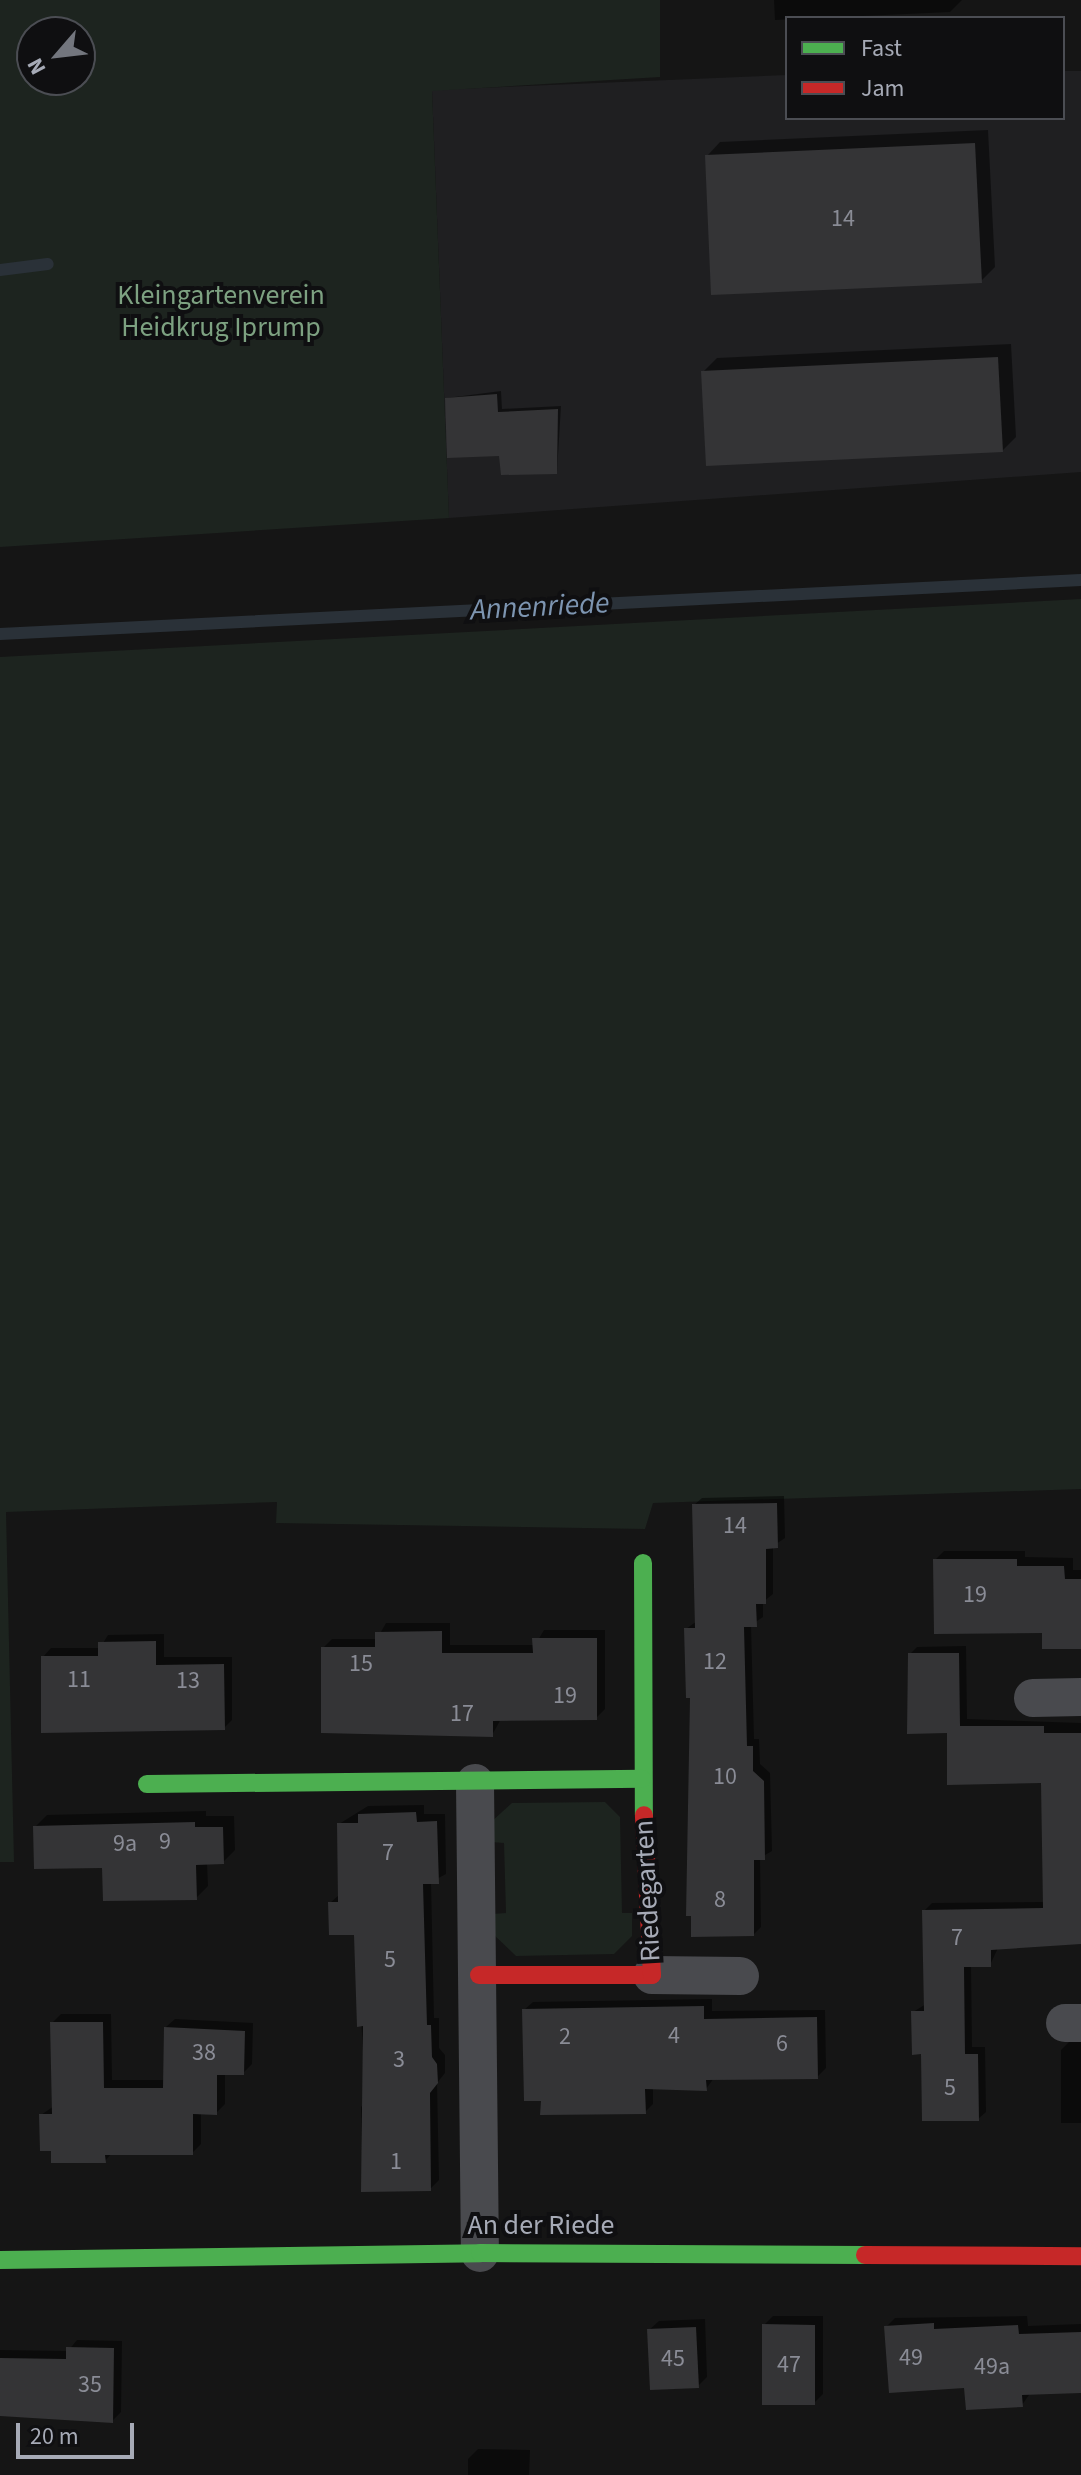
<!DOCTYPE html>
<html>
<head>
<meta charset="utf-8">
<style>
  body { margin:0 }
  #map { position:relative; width:1081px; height:2475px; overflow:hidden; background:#151515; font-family:"Source Sans 3",sans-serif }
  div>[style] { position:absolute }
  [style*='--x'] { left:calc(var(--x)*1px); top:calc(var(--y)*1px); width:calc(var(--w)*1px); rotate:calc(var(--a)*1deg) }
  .built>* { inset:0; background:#1f1f21 }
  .green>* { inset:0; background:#1d241f }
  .shadow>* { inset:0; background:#0007 }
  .stream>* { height:12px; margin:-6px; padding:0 6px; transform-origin:6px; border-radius:6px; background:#2a3138 }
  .building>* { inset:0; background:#343436 }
  .street>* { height:38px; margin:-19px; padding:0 19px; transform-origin:19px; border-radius:19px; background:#494a4e }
  .fast>* { height:18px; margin:-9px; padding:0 9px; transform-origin:9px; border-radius:9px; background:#4caf50 }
  .jam>* { height:18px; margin:-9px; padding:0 9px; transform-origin:9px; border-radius:9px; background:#c62828 }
  span { translate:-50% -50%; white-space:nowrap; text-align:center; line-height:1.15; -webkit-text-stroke:8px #0f0f11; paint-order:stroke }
  .number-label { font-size:24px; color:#8a8c96 }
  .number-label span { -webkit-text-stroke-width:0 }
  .park-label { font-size:28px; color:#7da181 }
  .street-label { font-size:28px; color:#a6aab6 }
  .water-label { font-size:30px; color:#7d95b1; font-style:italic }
  .legend { position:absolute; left:785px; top:16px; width:280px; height:104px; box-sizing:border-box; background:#0f0f11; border:2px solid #4b4d53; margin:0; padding:10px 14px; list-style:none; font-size:24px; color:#a6aab6 }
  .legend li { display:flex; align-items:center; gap:16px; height:40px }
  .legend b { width:40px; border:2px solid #4b4d53 }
  .north { position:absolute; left:16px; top:16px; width:80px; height:80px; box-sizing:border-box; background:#0f0f11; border:2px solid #4b4d53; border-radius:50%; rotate:242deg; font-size:22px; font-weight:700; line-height:32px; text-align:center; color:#a6aab6 }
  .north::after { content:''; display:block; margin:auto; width:28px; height:36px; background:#73767e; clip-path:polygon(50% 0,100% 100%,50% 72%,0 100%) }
  .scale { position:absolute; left:16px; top:2423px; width:118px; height:36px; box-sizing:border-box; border:4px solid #a6aab6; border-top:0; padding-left:10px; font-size:24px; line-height:28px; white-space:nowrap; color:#a6aab6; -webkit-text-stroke:6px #0f0f11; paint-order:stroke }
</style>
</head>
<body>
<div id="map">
  <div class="built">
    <i style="clip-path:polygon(1063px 71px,1081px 71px,1081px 472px,449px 518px,432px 90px,787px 75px,787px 118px,1063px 118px)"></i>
  </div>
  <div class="green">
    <i style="clip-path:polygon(evenodd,0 0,660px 0,660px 77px,432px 91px,449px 518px,0 547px,0 0,32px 32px,80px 32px,80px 80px,32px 80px,32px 32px)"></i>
    <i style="clip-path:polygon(1081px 599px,1081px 1489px,653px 1503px,645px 1529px,276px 1523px,277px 1502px,6px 1512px,14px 1862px,0 1862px,0 657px)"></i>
    <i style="clip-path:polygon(605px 1802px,620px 1817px,622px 1913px,632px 1913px,632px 1936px,614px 1954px,516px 1956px,493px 1934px,492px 1914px,506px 1913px,504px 1843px,491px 1842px,491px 1822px,512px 1803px)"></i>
  </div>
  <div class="shadow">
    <i style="clip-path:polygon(774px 0,962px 0,950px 12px,775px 20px)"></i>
    <i style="clip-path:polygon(988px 130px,995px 267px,981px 281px,707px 156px,720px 142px)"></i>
    <i style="clip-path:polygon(1011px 344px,1016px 437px,1002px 451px,703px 372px,717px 358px)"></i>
    <i style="clip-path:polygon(501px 391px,502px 409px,561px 406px,557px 472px,501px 454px,447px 398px)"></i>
    <i style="clip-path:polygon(784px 1496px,785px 1538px,773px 1546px,773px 1594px,763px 1602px,763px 1617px,751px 1625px,754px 1739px,759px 1739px,760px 1764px,770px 1773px,772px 1851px,760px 1858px,761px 1927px,754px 1934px,692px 1695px,686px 1629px,697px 1621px,694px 1505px,702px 1498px)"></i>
    <i style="clip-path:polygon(944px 1551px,1025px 1551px,1025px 1557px,1073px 1558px,1073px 1570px,1081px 1570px,1081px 1646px,1044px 1631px,935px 1560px)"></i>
    <i style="clip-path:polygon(386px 1623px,450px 1623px,450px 1645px,535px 1645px,544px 1630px,605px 1630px,605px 1709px,596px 1718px,501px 1719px,492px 1735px,323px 1648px,332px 1639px,377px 1639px)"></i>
    <i style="clip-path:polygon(164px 1634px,164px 1657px,232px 1657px,232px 1720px,224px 1728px,43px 1657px,51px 1648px,100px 1648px,108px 1635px)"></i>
    <i style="clip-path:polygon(966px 1646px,967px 1719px,1081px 1723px,1081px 1942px,998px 1948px,990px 1965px,971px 1965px,972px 2047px,985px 2047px,986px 2112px,978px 2119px,923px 2052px,913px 2012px,926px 2004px,924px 1911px,932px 1903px,1045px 1902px,1043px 1781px,949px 1731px,910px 1654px,917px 1647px)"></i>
    <i style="clip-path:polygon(424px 1805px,424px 1814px,445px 1814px,446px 1874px,431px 1882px,434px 2018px,439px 2018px,439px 2048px,445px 2055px,445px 2073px,437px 2083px,439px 2180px,430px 2189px,363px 2190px,361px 2107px,366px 2101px,356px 1933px,330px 1903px,339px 1895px,339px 1824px,368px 1806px)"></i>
    <i style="clip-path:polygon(206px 1811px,206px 1816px,234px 1816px,235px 1850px,223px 1862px,207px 1863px,208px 1886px,196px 1898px,35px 1827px,47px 1815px)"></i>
    <i style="clip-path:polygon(712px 1999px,712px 2011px,825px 2010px,826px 2068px,817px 2077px,714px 2078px,706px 2089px,653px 2088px,653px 2104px,645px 2112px,544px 2099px,524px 2010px,533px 2002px)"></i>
    <i style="clip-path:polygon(61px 2014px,111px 2014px,112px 2080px,165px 2080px,166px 2027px,175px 2019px,253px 2023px,252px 2064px,243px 2073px,225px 2073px,225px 2104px,216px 2113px,201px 2112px,201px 2144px,192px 2153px,112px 2153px,105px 2161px,53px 2149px,41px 2115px,54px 2106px,52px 2023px)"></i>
    <i style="clip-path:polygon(1070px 2041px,1081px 2041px,1081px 2123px,1061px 2123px,1061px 2050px)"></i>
    <i style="clip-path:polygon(773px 2316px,823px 2316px,823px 2394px,814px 2403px,764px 2325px)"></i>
    <i style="clip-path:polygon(1027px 2316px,1028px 2326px,1081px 2324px,1081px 2391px,1031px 2392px,1022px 2405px,966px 2386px,886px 2327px,895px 2318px)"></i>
    <i style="clip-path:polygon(705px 2319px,707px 2377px,698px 2386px,649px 2330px,659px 2321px)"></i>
    <i style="clip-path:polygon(77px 2340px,122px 2341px,121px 2412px,112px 2421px,0 2413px,0 2350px,68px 2351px)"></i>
    <i style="clip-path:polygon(478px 2449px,530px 2450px,529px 2475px,468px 2475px,468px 2459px)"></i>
  </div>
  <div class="stream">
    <i style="--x:0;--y:270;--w:48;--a:-7.1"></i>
    <i style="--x:0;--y:634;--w:1082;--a:-2.86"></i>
  </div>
  <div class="building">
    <i style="clip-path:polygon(975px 143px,982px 283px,711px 295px,705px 155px)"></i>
    <i style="clip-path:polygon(998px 357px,1003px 452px,706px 466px,701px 371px)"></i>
    <i style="clip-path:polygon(497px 394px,498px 412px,558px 409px,557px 474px,501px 475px,499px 456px,447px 458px,445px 398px)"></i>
    <i style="clip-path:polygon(777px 1503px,778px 1548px,766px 1549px,766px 1604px,756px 1604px,757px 1627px,744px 1627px,747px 1746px,753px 1746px,753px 1771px,764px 1781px,765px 1860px,754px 1860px,754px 1936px,691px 1937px,691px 1916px,686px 1916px,690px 1698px,686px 1698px,684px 1628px,695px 1628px,692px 1504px)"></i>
    <i style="clip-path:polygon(933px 1559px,1017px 1559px,1017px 1566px,1064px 1566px,1065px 1579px,1081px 1579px,1081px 1649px,1042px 1649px,1042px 1633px,934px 1634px)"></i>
    <i style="clip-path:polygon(442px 1631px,442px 1653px,533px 1653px,532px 1638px,597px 1638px,597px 1720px,493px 1721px,493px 1737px,321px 1733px,321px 1647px,375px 1647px,375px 1632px)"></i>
    <i style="clip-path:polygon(156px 1641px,156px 1665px,224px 1664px,225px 1730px,41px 1733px,41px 1656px,98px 1656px,98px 1642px)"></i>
    <i style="clip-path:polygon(908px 1653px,959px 1653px,960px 1726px,1044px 1726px,1044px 1733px,1081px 1733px,1081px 1944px,991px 1950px,991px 1967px,964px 1967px,965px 2054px,978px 2054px,979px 2121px,922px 2121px,921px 2054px,912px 2055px,911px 2011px,924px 2011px,922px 1910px,1043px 1908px,1041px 1783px,947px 1785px,947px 1733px,907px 1734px)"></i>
    <i style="clip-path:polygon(416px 1812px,417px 1822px,437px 1821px,439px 1884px,423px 1884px,427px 2025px,431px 2025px,432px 2057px,437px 2064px,438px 2083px,430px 2093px,431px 2191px,361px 2192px,363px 2026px,357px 2027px,354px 1935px,329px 1935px,328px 1902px,338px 1902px,337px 1823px,358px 1823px,358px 1814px)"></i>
    <i style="clip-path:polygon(195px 1822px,195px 1827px,223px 1827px,224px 1864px,196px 1865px,197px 1900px,103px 1901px,102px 1868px,34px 1869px,33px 1826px)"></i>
    <i style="clip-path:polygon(704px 2006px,704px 2019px,817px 2017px,818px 2079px,706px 2080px,707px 2091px,645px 2089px,646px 2114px,540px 2115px,541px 2101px,524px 2101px,522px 2009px)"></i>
    <i style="clip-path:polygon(50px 2022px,103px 2022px,104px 2088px,163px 2088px,164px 2027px,245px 2031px,244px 2075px,217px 2075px,217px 2115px,193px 2114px,193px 2155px,105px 2155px,106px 2163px,51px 2163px,51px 2151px,40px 2151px,39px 2114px,52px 2114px)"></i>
    <i style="clip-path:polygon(934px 2323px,934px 2329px,1018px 2325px,1019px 2334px,1081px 2332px,1081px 2393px,1022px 2395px,1023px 2407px,966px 2410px,964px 2388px,889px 2393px,884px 2326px)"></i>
    <i style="clip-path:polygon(762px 2324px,815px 2325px,815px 2405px,762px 2405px)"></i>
    <i style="clip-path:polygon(696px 2327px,699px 2388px,650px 2390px,647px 2329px)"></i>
    <i style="clip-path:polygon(66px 2347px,114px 2348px,113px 2423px,0 2416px,0 2358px,66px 2359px)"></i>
  </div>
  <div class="street">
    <i style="--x:1033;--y:1698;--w:48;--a:-1.2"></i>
    <i style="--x:475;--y:1783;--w:470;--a:89.4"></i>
    <i style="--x:652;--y:1975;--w:88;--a:0.7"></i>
    <i style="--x:1065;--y:2023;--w:16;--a:0"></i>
  </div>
  <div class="fast">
    <i style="--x:643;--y:1563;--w:252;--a:89.8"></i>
    <i style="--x:147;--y:1784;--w:495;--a:-0.6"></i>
    <i style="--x:0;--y:2260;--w:480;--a:-0.8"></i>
    <i style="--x:480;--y:2253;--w:385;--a:0.3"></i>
  </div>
  <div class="jam">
    <i style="--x:479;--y:1975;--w:173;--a:0"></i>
    <i style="--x:652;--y:1975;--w:160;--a:-92.9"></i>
    <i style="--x:865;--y:2255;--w:216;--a:0.3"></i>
  </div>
  <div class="number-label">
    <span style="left:843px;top:219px">14</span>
    <span style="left:735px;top:1526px">14</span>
    <span style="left:975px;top:1595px">19</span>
    <span style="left:715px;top:1662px">12</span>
    <span style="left:361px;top:1664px">15</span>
    <span style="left:79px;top:1680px">11</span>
    <span style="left:188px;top:1681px">13</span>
    <span style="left:565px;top:1696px">19</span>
    <span style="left:462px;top:1714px">17</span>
    <span style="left:725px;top:1777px">10</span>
    <span style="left:165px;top:1842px">9</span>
    <span style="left:125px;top:1844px">9a</span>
    <span style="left:388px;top:1853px">7</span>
    <span style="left:720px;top:1900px">8</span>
    <span style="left:957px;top:1938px">7</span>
    <span style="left:390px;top:1960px">5</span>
    <span style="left:674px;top:2036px">4</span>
    <span style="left:565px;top:2037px">2</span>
    <span style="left:782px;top:2044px">6</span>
    <span style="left:204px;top:2053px">38</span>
    <span style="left:399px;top:2060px">3</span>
    <span style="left:950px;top:2088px">5</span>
    <span style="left:396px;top:2162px">1</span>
    <span style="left:911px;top:2358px">49</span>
    <span style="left:673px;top:2359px">45</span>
    <span style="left:789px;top:2365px">47</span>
    <span style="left:992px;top:2367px">49a</span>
    <span style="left:90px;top:2385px">35</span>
  </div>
  <div class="park-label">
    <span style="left:221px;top:311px">Kleingartenverein<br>Heidkrug Iprump</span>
  </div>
  <div class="street-label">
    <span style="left:647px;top:1891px;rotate:-93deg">Riedegarten</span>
    <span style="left:541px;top:2225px">An der Riede</span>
  </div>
  <div class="water-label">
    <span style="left:540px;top:607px;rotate:-3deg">Annenriede</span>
  </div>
  <ul class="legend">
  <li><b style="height:10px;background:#4caf50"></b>Fast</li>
  <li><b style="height:10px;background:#c62828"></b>Jam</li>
  </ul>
  <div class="north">N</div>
  <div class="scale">20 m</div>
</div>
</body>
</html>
